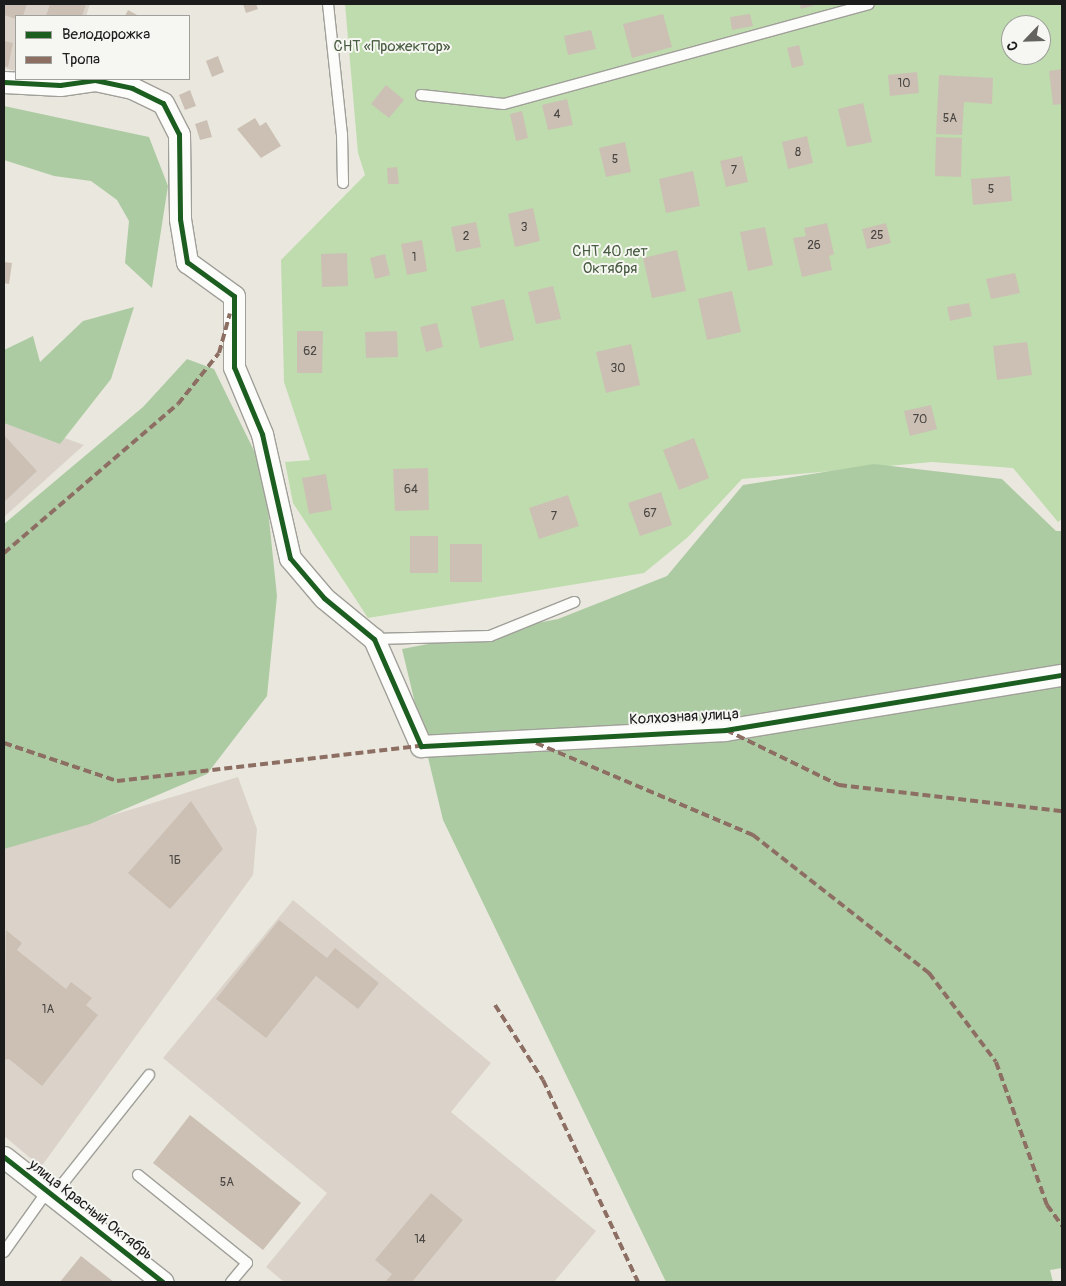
<!DOCTYPE html>
<html>
<head>
<meta charset="utf-8">
<style>
  body { margin:0 }
  #map { position:relative; width:1066px; height:1286px; overflow:hidden; background:#eae8de; font-family:Pangolin,sans-serif }
  div>[style] { position:absolute }
  [style*='--x'] { left:calc(var(--x)*1px); top:calc(var(--y)*1px); width:calc(var(--w)*1px); rotate:calc(var(--a)*1deg) }
  .industrial>* { inset:0; background:#dbd3ca }
  .green>* { inset:0; background:#bedcad }
  .forest>* { inset:0; background:#adcba3 }
  .building>* { inset:0; background:#ccc0b4 }
  .roads { filter:drop-shadow(1px 0 #a09f99) drop-shadow(-1px 0 #a09f99) drop-shadow(0 1px #a09f99) drop-shadow(0 -1px #a09f99) }
  .lane>* { height:10px; margin:-5px; padding:0 5px; transform-origin:5px; border-radius:5px; background:#fcfcfa }
  .street>* { height:21px; margin:-10.5px; padding:0 10.5px; transform-origin:10.5px; border-radius:10.5px; background:#fcfcfa }
  .quiet>* { height:4px; margin-top:-2px; transform-origin:0; background:repeating-linear-gradient(90deg,#8d6e63 0 8px,transparent 0 12px) }
  .cycleway>* { height:5px; margin:-2.5px; padding:0 2.5px; transform-origin:2.5px; border-radius:2.5px; background:#1b5e20 }
  span { translate:-50% -50%; white-space:nowrap; text-align:center; line-height:1.15; -webkit-text-stroke:4px #f6f6f2; paint-order:stroke }
  .number-label { font-size:12px; color:#484542 }
  .number-label span { -webkit-text-stroke-width:0 }
  .park-label { font-size:15px; color:#485c41 }
  .street-label { font-size:15px; color:#1c1c1c }
  .frame { position:absolute; inset:0; border:5px solid #1c1c1c; pointer-events:none }
  .legend { position:absolute; left:15px; top:15px; width:175px; height:65px; box-sizing:border-box; background:#f6f6f2; border:1px solid #9f9f9c; margin:0; padding:6px 9px; list-style:none; font-size:15px; color:#1c1c1c }
  .legend li { display:flex; align-items:center; gap:10px; height:25px }
  .legend b { width:25px; border:1px solid #9f9f9c }
  .north { position:absolute; left:1001px; top:15px; width:50px; height:50px; box-sizing:border-box; background:#f6f6f2; border:1px solid #9f9f9c; border-radius:50%; rotate:246deg; font-size:14px; font-weight:700; line-height:20px; text-align:center; color:#1c1c1c }
  .north::after { content:''; display:block; margin:auto; width:18px; height:22px; background:#646360; clip-path:polygon(50% 0,100% 100%,50% 72%,0 100%) }
</style>
</head>
<body>
<div id="map">
  <div class="industrial">
    <i style="clip-path:polygon(4px 4px,90px 4px,86px 16px,16px 16px,16px 71px,4px 68px)"></i>
    <i style="clip-path:polygon(4px 416px,84px 445px,4px 517px)"></i>
    <i style="clip-path:polygon(238px 777px,257px 829px,253px 875px,41px 1167px,4px 1136px,4px 848px)"></i>
    <i style="clip-path:polygon(293px 900px,491px 1063px,451px 1112px,596px 1231px,554px 1282px,284px 1282px,266px 1267px,327px 1193px,163px 1058px)"></i>
  </div>
  <div class="green">
    <i style="clip-path:polygon(evenodd,345px 4px,1062px 4px,1062px 519px,1058px 522px,1013px 468px,932px 462px,742px 479px,688px 537px,644px 573px,368px 618px,293px 503px,285px 462px,310px 460px,284px 382px,281px 260px,365px 175px,358px 153px,345px 4px,1011px 25px,1041px 25px,1041px 55px,1011px 55px,1011px 25px)"></i>
  </div>
  <div class="forest">
    <i style="clip-path:polygon(4px 106px,149px 137px,168px 186px,152px 288px,125px 263px,129px 221px,117px 200px,91px 181px,54px 176px,4px 160px)"></i>
    <i style="clip-path:polygon(134px 307px,111px 379px,60px 444px,4px 423px,4px 350px,33px 336px,40px 362px,83px 321px)"></i>
    <i style="clip-path:polygon(187px 359px,214px 369px,264px 471px,277px 596px,267px 696px,207px 774px,90px 824px,4px 849px,4px 524px,143px 407px)"></i>
    <i style="clip-path:polygon(874px 464px,1002px 479px,1056px 531px,1062px 531px,1062px 1268px,1050px 1270px,1053px 1282px,666px 1282px,443px 820px,402px 649px,558px 619px,667px 576px,743px 485px)"></i>
  </div>
  <div class="building">
    <i style="clip-path:polygon(4px 4px,27px 4px,23px 16px,16px 19px,4px 15px)"></i>
    <i style="clip-path:polygon(50px 4px,86px 4px,82px 16px,46px 16px)"></i>
    <i style="clip-path:polygon(243px 4px,256px 4px,258px 9px,246px 13px)"></i>
    <i style="clip-path:polygon(800px 4px,819px 4px,801px 9px)"></i>
    <i style="clip-path:polygon(128px 10px,139px 16px,125px 16px)"></i>
    <i style="clip-path:polygon(663px 14px,672px 47px,632px 58px,623px 24px)"></i>
    <i style="clip-path:polygon(750px 14px,753px 26px,732px 30px,730px 17px)"></i>
    <i style="clip-path:polygon(591px 30px,596px 49px,568px 55px,564px 36px)"></i>
    <i style="clip-path:polygon(4px 41px,13px 43px,8px 67px,4px 66px)"></i>
    <i style="clip-path:polygon(799px 45px,804px 65px,792px 68px,787px 48px)"></i>
    <i style="clip-path:polygon(218px 56px,224px 72px,212px 77px,206px 61px)"></i>
    <i style="clip-path:polygon(1062px 69px,1062px 104px,1053px 105px,1049px 71px)"></i>
    <i style="clip-path:polygon(917px 72px,919px 93px,890px 96px,888px 75px)"></i>
    <i style="clip-path:polygon(939px 75px,993px 78px,992px 104px,964px 102px,962px 135px,936px 134px)"></i>
    <i style="clip-path:polygon(386px 85px,404px 100px,389px 118px,371px 104px)"></i>
    <i style="clip-path:polygon(190px 90px,196px 106px,185px 110px,179px 95px)"></i>
    <i style="clip-path:polygon(567px 99px,573px 125px,548px 130px,542px 105px)"></i>
    <i style="clip-path:polygon(863px 103px,872px 142px,847px 147px,838px 109px)"></i>
    <i style="clip-path:polygon(522px 111px,528px 138px,516px 141px,510px 114px)"></i>
    <i style="clip-path:polygon(255px 118px,260px 126px,266px 122px,281px 146px,261px 158px,237px 129px)"></i>
    <i style="clip-path:polygon(207px 120px,212px 137px,200px 140px,195px 124px)"></i>
    <i style="clip-path:polygon(807px 136px,813px 163px,788px 169px,782px 142px)"></i>
    <i style="clip-path:polygon(936px 137px,962px 138px,961px 177px,935px 176px)"></i>
    <i style="clip-path:polygon(625px 142px,631px 172px,606px 177px,599px 148px)"></i>
    <i style="clip-path:polygon(742px 156px,748px 182px,726px 187px,720px 161px)"></i>
    <i style="clip-path:polygon(397px 167px,399px 184px,388px 184px,387px 168px)"></i>
    <i style="clip-path:polygon(693px 171px,700px 206px,666px 213px,659px 179px)"></i>
    <i style="clip-path:polygon(1010px 176px,1012px 201px,973px 205px,971px 179px)"></i>
    <i style="clip-path:polygon(533px 208px,540px 241px,515px 247px,508px 214px)"></i>
    <i style="clip-path:polygon(476px 222px,481px 247px,456px 252px,451px 227px)"></i>
    <i style="clip-path:polygon(827px 223px,834px 254px,829px 256px,832px 270px,802px 277px,793px 238px,806px 236px,804px 228px)"></i>
    <i style="clip-path:polygon(886px 223px,891px 243px,867px 249px,862px 229px)"></i>
    <i style="clip-path:polygon(765px 227px,773px 265px,748px 271px,740px 232px)"></i>
    <i style="clip-path:polygon(422px 240px,427px 271px,407px 275px,401px 244px)"></i>
    <i style="clip-path:polygon(677px 250px,686px 291px,652px 298px,643px 258px)"></i>
    <i style="clip-path:polygon(347px 253px,348px 286px,322px 287px,321px 254px)"></i>
    <i style="clip-path:polygon(385px 254px,390px 275px,375px 279px,370px 258px)"></i>
    <i style="clip-path:polygon(4px 262px,12px 263px,9px 284px,4px 283px)"></i>
    <i style="clip-path:polygon(1015px 273px,1020px 293px,991px 299px,986px 279px)"></i>
    <i style="clip-path:polygon(553px 286px,561px 319px,536px 324px,528px 292px)"></i>
    <i style="clip-path:polygon(732px 291px,741px 332px,707px 340px,698px 299px)"></i>
    <i style="clip-path:polygon(504px 299px,514px 340px,480px 348px,471px 307px)"></i>
    <i style="clip-path:polygon(969px 303px,972px 316px,950px 321px,947px 307px)"></i>
    <i style="clip-path:polygon(437px 323px,443px 347px,426px 352px,420px 327px)"></i>
    <i style="clip-path:polygon(297px 331px,323px 331px,322px 373px,297px 373px)"></i>
    <i style="clip-path:polygon(397px 331px,398px 357px,366px 358px,365px 332px)"></i>
    <i style="clip-path:polygon(1027px 342px,1032px 375px,997px 380px,993px 346px)"></i>
    <i style="clip-path:polygon(631px 344px,640px 385px,606px 393px,596px 352px)"></i>
    <i style="clip-path:polygon(931px 405px,937px 429px,910px 436px,904px 411px)"></i>
    <i style="clip-path:polygon(4px 435px,37px 471px,4px 502px)"></i>
    <i style="clip-path:polygon(694px 438px,709px 478px,679px 490px,663px 450px)"></i>
    <i style="clip-path:polygon(428px 468px,429px 510px,395px 511px,393px 469px)"></i>
    <i style="clip-path:polygon(326px 474px,332px 510px,309px 514px,302px 478px)"></i>
    <i style="clip-path:polygon(661px 492px,672px 525px,640px 536px,628px 503px)"></i>
    <i style="clip-path:polygon(568px 495px,579px 526px,539px 539px,529px 508px)"></i>
    <i style="clip-path:polygon(410px 536px,438px 536px,438px 573px,410px 573px)"></i>
    <i style="clip-path:polygon(450px 544px,482px 544px,482px 582px,450px 582px)"></i>
    <i style="clip-path:polygon(191px 801px,223px 849px,170px 909px,128px 873px)"></i>
    <i style="clip-path:polygon(279px 920px,327px 958px,335px 948px,379px 983px,358px 1009px,316px 976px,266px 1038px,216px 999px)"></i>
    <i style="clip-path:polygon(6px 930px,22px 943px,17px 950px,66px 989px,71px 982px,92px 998px,86px 1005px,98px 1015px,42px 1086px,9px 1059px,4px 1060px)"></i>
    <i style="clip-path:polygon(190px 1115px,301px 1203px,263px 1250px,153px 1163px)"></i>
    <i style="clip-path:polygon(431px 1193px,463px 1220px,412px 1282px,385px 1282px,392px 1274px,375px 1260px)"></i>
    <i style="clip-path:polygon(81px 1256px,114px 1282px,60px 1282px)"></i>
  </div>
  <div class="roads">
    <div class="lane">
      <i style="--x:328;--y:4;--w:131;--a:83.9"></i>
      <i style="--x:342;--y:134;--w:49;--a:88.8"></i>
      <i style="--x:421;--y:95;--w:83;--a:6.2"></i>
      <i style="--x:504;--y:104;--w:378;--a:-15.3"></i>
      <i style="--x:374;--y:639;--w:116;--a:-1.5"></i>
      <i style="--x:490;--y:636;--w:91;--a:-22"></i>
      <i style="--x:138;--y:1175;--w:140;--a:38.9"></i>
      <i style="--x:247;--y:1263;--w:25;--a:130"></i>
      <i style="--x:52;--y:1197;--w:156;--a:-51.5"></i>
      <i style="--x:4;--y:1252;--w:72;--a:-54.6"></i>
    </div>
    <div class="street">
      <i style="--x:4;--y:82;--w:56;--a:3.1"></i>
      <i style="--x:60;--y:85;--w:35;--a:-8"></i>
      <i style="--x:95;--y:80;--w:38;--a:12"></i>
      <i style="--x:132;--y:88;--w:34;--a:26"></i>
      <i style="--x:163;--y:103;--w:35;--a:63"></i>
      <i style="--x:179;--y:134;--w:85;--a:89.3"></i>
      <i style="--x:180;--y:219;--w:44;--a:80.8"></i>
      <i style="--x:187;--y:262;--w:58;--a:35.9"></i>
      <i style="--x:234;--y:296;--w:71;--a:90"></i>
      <i style="--x:234;--y:367;--w:73;--a:67.3"></i>
      <i style="--x:262;--y:434;--w:127;--a:77.3"></i>
      <i style="--x:290;--y:558;--w:52;--a:49.6"></i>
      <i style="--x:324;--y:598;--w:65;--a:39.4"></i>
      <i style="--x:374;--y:639;--w:117;--a:66.3"></i>
      <i style="--x:421;--y:746;--w:304;--a:-3"></i>
      <i style="--x:725;--y:730;--w:341;--a:-9.3"></i>
      <i style="--x:4;--y:1157;--w:202;--a:38.2"></i>
    </div>
  </div>
  <div class="quiet">
    <i style="--x:4;--y:553;--w:229;--a:-40.6"></i>
    <i style="--x:178;--y:404;--w:65;--a:-51.2"></i>
    <i style="--x:219;--y:353;--w:41;--a:-74.6"></i>
    <i style="--x:726;--y:730;--w:126;--a:26"></i>
    <i style="--x:839;--y:785;--w:225;--a:6.7"></i>
    <i style="--x:4;--y:743;--w:119;--a:18.6"></i>
    <i style="--x:117;--y:781;--w:306;--a:-6.6"></i>
    <i style="--x:536;--y:743;--w:236;--a:23"></i>
    <i style="--x:753;--y:835;--w:224;--a:38.1"></i>
    <i style="--x:929;--y:973;--w:111;--a:53"></i>
    <i style="--x:996;--y:1062;--w:152;--a:70.4"></i>
    <i style="--x:1047;--y:1205;--w:26;--a:54"></i>
    <i style="--x:495;--y:1005;--w:89;--a:57.4"></i>
    <i style="--x:543;--y:1080;--w:223;--a:64.8"></i>
  </div>
  <div class="cycleway">
    <i style="--x:4;--y:82;--w:56;--a:3.1"></i>
    <i style="--x:60;--y:85;--w:35;--a:-8"></i>
    <i style="--x:95;--y:80;--w:38;--a:12"></i>
    <i style="--x:132;--y:88;--w:34;--a:26"></i>
    <i style="--x:163;--y:103;--w:35;--a:63"></i>
    <i style="--x:179;--y:134;--w:85;--a:89.3"></i>
    <i style="--x:180;--y:219;--w:44;--a:80.8"></i>
    <i style="--x:187;--y:262;--w:58;--a:35.9"></i>
    <i style="--x:234;--y:296;--w:71;--a:90"></i>
    <i style="--x:234;--y:367;--w:73;--a:67.3"></i>
    <i style="--x:262;--y:434;--w:127;--a:77.3"></i>
    <i style="--x:290;--y:558;--w:52;--a:49.6"></i>
    <i style="--x:324;--y:598;--w:65;--a:39.4"></i>
    <i style="--x:374;--y:639;--w:117;--a:66.3"></i>
    <i style="--x:421;--y:746;--w:304;--a:-3"></i>
    <i style="--x:725;--y:730;--w:341;--a:-9.3"></i>
    <i style="--x:4;--y:1157;--w:202;--a:38.2"></i>
  </div>
  <div class="number-label">
    <span style="left:904px;top:84px">10</span>
    <span style="left:557px;top:115px">4</span>
    <span style="left:950px;top:119px">5А</span>
    <span style="left:798px;top:153px">8</span>
    <span style="left:615px;top:160px">5</span>
    <span style="left:734px;top:171px">7</span>
    <span style="left:991px;top:190px">5</span>
    <span style="left:524px;top:228px">3</span>
    <span style="left:877px;top:236px">25</span>
    <span style="left:466px;top:237px">2</span>
    <span style="left:814px;top:246px">26</span>
    <span style="left:414px;top:258px">1</span>
    <span style="left:310px;top:352px">62</span>
    <span style="left:618px;top:369px">30</span>
    <span style="left:920px;top:420px">70</span>
    <span style="left:411px;top:490px">64</span>
    <span style="left:650px;top:514px">67</span>
    <span style="left:554px;top:517px">7</span>
    <span style="left:175px;top:861px">1Б</span>
    <span style="left:48px;top:1010px">1А</span>
    <span style="left:227px;top:1183px">5А</span>
    <span style="left:420px;top:1240px">14</span>
  </div>
  <div class="park-label">
    <span style="left:392px;top:47px">СНТ «Прожектор»</span>
    <span style="left:610px;top:260px">СНТ 40 лет<br>Октября</span>
  </div>
  <div class="street-label">
    <span style="left:684px;top:717px;rotate:-3deg">Колхозная улица</span>
    <span style="left:91px;top:1210px;rotate:38deg">улица Красный Октябрь</span>
  </div>
  <div class="frame"></div>
  <ul class="legend">
  <li><b style="height:6px;background:#1b5e20"></b>Велодорожка</li>
  <li><b style="height:6px;background:#8d6e63"></b>Тропа</li>
  </ul>
  <div class="north">С</div>
</div>
</body>
</html>
